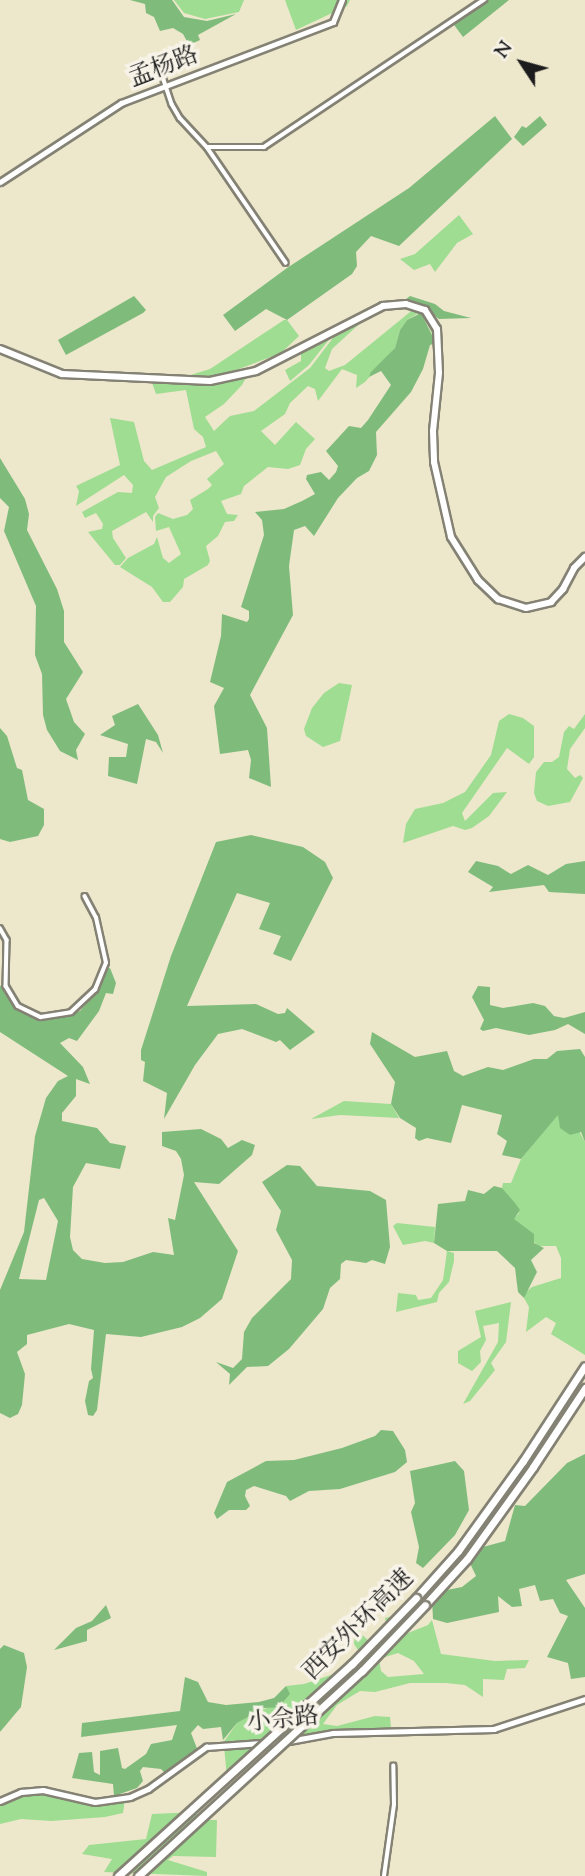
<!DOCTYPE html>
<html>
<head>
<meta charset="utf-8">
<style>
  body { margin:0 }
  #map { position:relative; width:585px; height:1876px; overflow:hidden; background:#ede7cb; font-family:"Sorts Mill Goudy","Noto Serif SC",serif }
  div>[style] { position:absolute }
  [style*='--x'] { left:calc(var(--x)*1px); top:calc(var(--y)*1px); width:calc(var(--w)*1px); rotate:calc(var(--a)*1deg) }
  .green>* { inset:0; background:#9fdd92 }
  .forest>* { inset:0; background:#7fbc7c }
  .roads { filter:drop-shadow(2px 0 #848274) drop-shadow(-2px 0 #848274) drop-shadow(0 2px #848274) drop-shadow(0 -2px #848274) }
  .minor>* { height:3.5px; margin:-1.75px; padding:0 1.75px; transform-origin:1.75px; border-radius:1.75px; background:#fff }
  .tertiary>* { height:4.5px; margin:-2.25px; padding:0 2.25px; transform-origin:2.25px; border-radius:2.25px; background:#fff }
  .secondary>* { height:5px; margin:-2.5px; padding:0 2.5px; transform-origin:2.5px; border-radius:2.5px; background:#fff }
  .primary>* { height:6px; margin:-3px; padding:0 3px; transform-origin:3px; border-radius:3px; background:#fff }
  .motorway>* { height:7px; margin:-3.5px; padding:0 3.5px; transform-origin:3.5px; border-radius:3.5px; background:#fff }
  .bridges { filter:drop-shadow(2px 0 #848274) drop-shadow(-2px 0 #848274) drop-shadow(0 2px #848274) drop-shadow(0 -2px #848274) }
  .motorway-bridge>* { height:7px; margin:-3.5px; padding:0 3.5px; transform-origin:3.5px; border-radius:3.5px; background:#fff }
  span { translate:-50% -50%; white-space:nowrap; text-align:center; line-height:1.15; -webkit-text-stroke:7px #f7f3e8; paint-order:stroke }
  .street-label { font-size:24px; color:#1c1c1c }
  .north { position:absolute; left:487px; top:28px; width:70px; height:70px; -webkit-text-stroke:5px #f7f3e8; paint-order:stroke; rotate:306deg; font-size:19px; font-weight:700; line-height:28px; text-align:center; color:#1c1c1c }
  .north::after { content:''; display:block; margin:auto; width:24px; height:32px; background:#1c1c1c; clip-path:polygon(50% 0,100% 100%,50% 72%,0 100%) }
</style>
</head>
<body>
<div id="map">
  <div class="green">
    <i style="clip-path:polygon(174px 0,244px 0,239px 12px,205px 19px,184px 13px)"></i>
    <i style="clip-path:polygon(285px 0,350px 0,347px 6px,296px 30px)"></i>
    <i style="clip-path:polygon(459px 215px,473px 234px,457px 243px,435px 272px,430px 264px,414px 270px,400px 259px,415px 254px)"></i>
    <i style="clip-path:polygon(415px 308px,434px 321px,436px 343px,426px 320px,417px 314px,407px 320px,400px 330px,395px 348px,365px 382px,356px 388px,357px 375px,342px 369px,318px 401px,315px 389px,308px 386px,290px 403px,285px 414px,261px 431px,275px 445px,296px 422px,315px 439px,306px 449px,300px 465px,288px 469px,268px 467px,244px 486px,241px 494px,221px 501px,227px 514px,238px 515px,234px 521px,225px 522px,218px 536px,206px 546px,210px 561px,208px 565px,184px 579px,183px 587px,170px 602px,163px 602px,152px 587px,120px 567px,128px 558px,154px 544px,157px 537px,163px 558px,169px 563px,181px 554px,169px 527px,156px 531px,155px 517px,158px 513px,173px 519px,187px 515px,193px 509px,190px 500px,208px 489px,212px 485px,207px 479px,224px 464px,216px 451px,191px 461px,166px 477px,155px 497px,159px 508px,153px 516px,153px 522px,146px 512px,112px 531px,113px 538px,126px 558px,120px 565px,115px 565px,88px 532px,102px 529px,103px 524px,96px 513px,85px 518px,82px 512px,118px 492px,132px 493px,133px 485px,124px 475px,76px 506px,79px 491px,76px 486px,120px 465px,110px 418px,134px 422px,144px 461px,152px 470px,206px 447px,203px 437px,194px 429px,186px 390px,156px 394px,151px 380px,214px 382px,249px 372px,242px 385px,224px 404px,205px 417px,214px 431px,230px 416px,254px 411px,310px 368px,339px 330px,368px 316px,332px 349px,325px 368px,329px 371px,345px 365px)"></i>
    <i style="clip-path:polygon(284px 320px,287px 320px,299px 336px,281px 353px,221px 376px,184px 377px,210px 369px)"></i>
    <i style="clip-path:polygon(335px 332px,309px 365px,290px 381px,285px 370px,301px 361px,301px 348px)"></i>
    <i style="clip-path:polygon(339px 683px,352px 685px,340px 741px,323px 747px,306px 736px,304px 729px,312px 708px,324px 693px)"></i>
    <i style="clip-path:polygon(509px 714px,523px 718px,534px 726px,534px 757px,529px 764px,507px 748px,462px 813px,465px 821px,493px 793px,507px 792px,489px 816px,472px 828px,465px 830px,453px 826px,403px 843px,406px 824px,415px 809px,443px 803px,465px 792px,491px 755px,499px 721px)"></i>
    <i style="clip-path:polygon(585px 714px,585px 728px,570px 749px,567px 769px,575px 778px,580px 775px,583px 778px,570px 802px,548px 806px,537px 801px,534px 793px,536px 772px,544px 762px,552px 762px,559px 757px,564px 732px,569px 726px,574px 729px)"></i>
    <i style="clip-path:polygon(344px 1101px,391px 1104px,399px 1118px,340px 1115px,311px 1119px)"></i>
    <i style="clip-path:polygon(558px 1114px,570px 1135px,579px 1131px,585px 1142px,585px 1355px,551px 1334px,556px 1323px,546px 1317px,526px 1332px,529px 1307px,524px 1298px,525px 1293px,532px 1287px,561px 1278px,561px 1258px,556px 1246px,538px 1246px,534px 1242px,533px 1234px,513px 1219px,519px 1213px,502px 1188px,503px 1183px,511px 1183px,521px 1159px)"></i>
    <i style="clip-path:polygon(397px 1223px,435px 1227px,434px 1243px,425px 1241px,403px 1245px,393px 1226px)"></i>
    <i style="clip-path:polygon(447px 1251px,454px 1253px,454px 1261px,449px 1282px,439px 1293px,437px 1302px,396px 1312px,398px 1293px,416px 1295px,418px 1300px,431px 1298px,443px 1280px)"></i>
    <i style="clip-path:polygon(511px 1302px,506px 1342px,491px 1363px,495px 1370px,470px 1401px,463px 1404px,498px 1342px,499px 1323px,483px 1326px,486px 1340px,480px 1351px,481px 1362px,472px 1371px,458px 1363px,458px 1351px,481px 1337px,475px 1311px)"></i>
    <i style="clip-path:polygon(evenodd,398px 1615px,403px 1635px,428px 1625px,432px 1620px,441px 1654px,495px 1661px,529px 1660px,525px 1668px,507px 1669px,504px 1680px,483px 1679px,483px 1697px,465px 1685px,446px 1683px,410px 1683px,375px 1692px,360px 1691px,337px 1705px,323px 1724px,337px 1726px,375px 1716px,390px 1717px,391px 1728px,223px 1743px,237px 1723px,253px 1713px,283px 1702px,287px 1690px,286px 1686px,304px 1684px,355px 1667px,360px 1653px,354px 1644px,355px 1632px,350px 1622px,358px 1621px,360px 1633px,369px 1641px,389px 1637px,385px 1618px,398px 1615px,398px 1653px,414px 1661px,424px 1674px,388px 1677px,381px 1671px,379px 1659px,398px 1653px)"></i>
    <i style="clip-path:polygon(260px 1745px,227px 1777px,224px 1746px)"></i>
    <i style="clip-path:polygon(30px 1794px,56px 1794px,92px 1801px,125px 1799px,123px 1813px,105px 1817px,51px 1821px,21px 1819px,0 1824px,0 1805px)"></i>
    <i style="clip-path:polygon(197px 1812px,197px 1820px,217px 1820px,216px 1857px,173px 1856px,168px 1860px,207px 1872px,207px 1876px,104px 1872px,112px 1859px,82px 1854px,89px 1845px,146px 1839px,152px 1814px)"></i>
  </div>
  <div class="forest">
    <i style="clip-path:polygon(130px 0,172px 0,184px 17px,207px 21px,236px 14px,198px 35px,200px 40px,189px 45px,183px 34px,173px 28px,160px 31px,154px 17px,146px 13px,145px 4px)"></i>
    <i style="clip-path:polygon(484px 0,509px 0,463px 37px,452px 22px)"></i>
    <i style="clip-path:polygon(495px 116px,512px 139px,399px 246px,371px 236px,356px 252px,357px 266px,352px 274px,287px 320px,266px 309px,235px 331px,223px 315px,287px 268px,409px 188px)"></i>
    <i style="clip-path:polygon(540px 116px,547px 125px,523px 146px,514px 137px,522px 126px,526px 128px)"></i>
    <i style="clip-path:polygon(134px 296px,146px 310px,143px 313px,66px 355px,58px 340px)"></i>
    <i style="clip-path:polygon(410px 296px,435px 304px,444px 311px,471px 318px,439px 319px,421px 305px,402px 302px)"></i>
    <i style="clip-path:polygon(421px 313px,436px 343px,430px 345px,423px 369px,411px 392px,376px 432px,377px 455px,369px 471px,357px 478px,338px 498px,314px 536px,305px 526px,294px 530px,289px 566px,293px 615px,250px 695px,267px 728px,271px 787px,249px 778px,251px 760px,248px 750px,220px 754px,214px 706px,224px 688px,210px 682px,221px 636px,222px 614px,247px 622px,249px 619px,249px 611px,241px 607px,264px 535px,262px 520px,255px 512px,284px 509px,302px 501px,315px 494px,306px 479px,307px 475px,321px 472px,329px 480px,336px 472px,338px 466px,326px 451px,349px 426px,361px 428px,368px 420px,391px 385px,381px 371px,369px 377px,371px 372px,395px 348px,400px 330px,407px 320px)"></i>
    <i style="clip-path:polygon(0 458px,25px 499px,29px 514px,27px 530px,57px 589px,64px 611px,64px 642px,83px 672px,66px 699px,74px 722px,85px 734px,76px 750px,78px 760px,60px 751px,47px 730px,43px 715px,42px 674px,35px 655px,36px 606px,4px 531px,9px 507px,0 498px)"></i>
    <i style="clip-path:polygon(138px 704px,158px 735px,163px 753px,156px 742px,146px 739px,137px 784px,108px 776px,109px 757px,126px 757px,128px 744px,100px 735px,115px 725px,112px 716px)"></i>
    <i style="clip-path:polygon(0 728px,7px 736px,17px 768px,22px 770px,28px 800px,44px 809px,44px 825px,38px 836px,10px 842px,0 839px)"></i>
    <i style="clip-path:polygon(251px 835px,303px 847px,325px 862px,333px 878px,291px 961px,273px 954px,281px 936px,259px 929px,270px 903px,237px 893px,187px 1006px,256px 1004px,278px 1014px,285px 1013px,287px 1008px,315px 1032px,290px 1050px,280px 1040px,276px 1042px,242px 1029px,218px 1034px,195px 1065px,164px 1119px,167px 1093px,143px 1081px,145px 1062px,141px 1060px,141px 1050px,171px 956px,216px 842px)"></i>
    <i style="clip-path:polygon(476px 861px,498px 866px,511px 874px,528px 865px,548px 875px,566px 864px,585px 861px,585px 894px,549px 892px,544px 885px,489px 892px,493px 887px,468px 872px)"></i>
    <i style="clip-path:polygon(evenodd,110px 968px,116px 983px,113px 994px,106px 993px,99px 1011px,77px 1041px,69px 1038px,60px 1043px,83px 1067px,90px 1084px,76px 1079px,76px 1096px,62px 1113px,62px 1121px,97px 1128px,110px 1143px,126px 1146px,120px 1169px,86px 1163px,73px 1187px,70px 1237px,73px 1250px,82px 1259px,105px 1263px,123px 1262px,153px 1252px,174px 1255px,168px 1218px,175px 1220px,184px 1175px,181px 1159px,176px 1151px,162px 1146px,162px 1132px,201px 1129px,221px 1139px,228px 1148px,242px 1140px,255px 1145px,252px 1155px,219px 1184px,194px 1182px,238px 1251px,222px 1299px,200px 1318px,182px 1327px,141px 1337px,106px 1334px,97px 1410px,93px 1416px,88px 1415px,85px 1401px,89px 1381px,93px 1378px,91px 1369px,94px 1330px,69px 1324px,27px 1335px,27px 1344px,17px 1352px,25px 1374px,22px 1405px,18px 1414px,10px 1418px,0 1413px,0 1290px,24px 1232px,35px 1136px,46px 1098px,58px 1081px,68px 1076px,0 1032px,0 986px,5px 984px,13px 1000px,27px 1013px,41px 1018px,60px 1017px,80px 1011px,97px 991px,105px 969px,110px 968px,44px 1198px,58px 1221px,46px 1280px,19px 1279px,39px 1200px,44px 1198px)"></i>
    <i style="clip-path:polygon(478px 986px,490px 987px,490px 1005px,503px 1008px,533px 1003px,545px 1006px,554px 1016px,564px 1018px,585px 1012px,585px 1034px,568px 1024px,555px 1030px,529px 1035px,496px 1028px,483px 1031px,480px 1029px,484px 1020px,472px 997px)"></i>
    <i style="clip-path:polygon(372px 1032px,415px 1057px,447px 1051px,454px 1071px,463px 1076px,488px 1067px,503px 1070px,534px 1059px,547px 1059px,557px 1051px,580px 1049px,585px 1057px,585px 1142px,581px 1132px,570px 1135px,560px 1128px,558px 1115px,521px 1159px,502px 1155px,507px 1141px,497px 1134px,502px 1115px,462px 1105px,451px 1143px,427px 1138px,419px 1141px,415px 1138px,416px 1128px,400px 1118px,391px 1104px,395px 1082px,370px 1044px)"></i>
    <i style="clip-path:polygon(287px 1165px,300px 1166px,317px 1186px,370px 1191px,386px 1200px,390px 1247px,385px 1264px,372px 1260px,366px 1263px,346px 1260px,341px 1264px,340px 1279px,330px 1288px,323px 1309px,289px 1349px,268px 1366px,247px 1367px,229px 1385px,230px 1374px,216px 1362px,233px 1368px,242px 1359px,244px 1332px,252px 1318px,291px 1279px,292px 1260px,276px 1230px,281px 1211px,262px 1182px)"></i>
    <i style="clip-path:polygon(494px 1186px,502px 1188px,515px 1203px,520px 1210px,514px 1219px,534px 1234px,534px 1243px,544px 1248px,531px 1260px,537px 1272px,524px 1298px,518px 1292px,515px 1268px,497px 1251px,447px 1251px,434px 1243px,438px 1204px,465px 1201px,468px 1190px,484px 1194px)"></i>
    <i style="clip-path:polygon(381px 1430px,393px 1431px,405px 1450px,407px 1462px,395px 1472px,340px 1489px,309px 1491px,290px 1501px,286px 1496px,254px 1486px,246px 1490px,245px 1496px,250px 1506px,246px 1510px,229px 1510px,217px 1519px,214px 1513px,227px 1482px,266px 1461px,294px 1460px,342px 1448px,375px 1436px)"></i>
    <i style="clip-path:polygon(585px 1454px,585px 1574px,566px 1580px,585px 1608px,585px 1677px,571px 1679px,568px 1663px,547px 1657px,568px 1616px,560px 1613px,553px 1599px,540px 1601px,535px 1585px,519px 1589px,522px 1606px,512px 1607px,498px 1596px,499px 1612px,447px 1623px,433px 1619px,432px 1599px,447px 1590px,462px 1587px,476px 1576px,467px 1557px,472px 1550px,505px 1541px,515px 1505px,525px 1506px,567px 1463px)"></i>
    <i style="clip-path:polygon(455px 1461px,464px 1471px,469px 1510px,455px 1535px,423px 1568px,416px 1563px,419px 1547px,411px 1512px,415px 1503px,410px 1471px)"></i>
    <i style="clip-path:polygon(106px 1605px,111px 1618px,87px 1630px,87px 1641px,54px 1650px,76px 1628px,92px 1621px)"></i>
    <i style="clip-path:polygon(4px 1645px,24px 1653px,27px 1667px,21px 1707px,0 1732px,0 1649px)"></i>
    <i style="clip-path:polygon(185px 1677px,198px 1682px,208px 1702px,226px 1705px,259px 1702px,274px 1698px,286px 1686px,290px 1694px,283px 1702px,283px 1707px,264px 1708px,237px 1723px,223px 1740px,221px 1727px,203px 1729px,198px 1725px,191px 1733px,198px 1751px,167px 1775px,161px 1769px,143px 1767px,140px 1771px,143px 1781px,137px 1788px,114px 1796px,113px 1784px,72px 1778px,79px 1753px,92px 1752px,94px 1772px,100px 1775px,100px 1751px,118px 1748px,122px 1768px,125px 1769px,146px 1754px,151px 1744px,172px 1740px,177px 1725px,81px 1737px,82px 1723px,180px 1711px)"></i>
  </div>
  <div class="roads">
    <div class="minor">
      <i style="--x:158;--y:62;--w:44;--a:71.6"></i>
      <i style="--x:172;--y:104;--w:16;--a:60"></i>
      <i style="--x:180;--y:118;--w:40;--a:47"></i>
      <i style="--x:207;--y:147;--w:140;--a:55.7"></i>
      <i style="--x:207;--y:147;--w:57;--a:0"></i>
      <i style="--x:264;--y:147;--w:265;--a:-33.8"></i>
      <i style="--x:0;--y:928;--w:14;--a:60"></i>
      <i style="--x:7;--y:940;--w:46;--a:91.2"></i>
      <i style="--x:6;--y:986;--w:23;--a:59"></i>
      <i style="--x:18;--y:1006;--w:25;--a:26"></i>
      <i style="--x:41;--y:1017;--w:30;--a:-9"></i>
      <i style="--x:71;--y:1012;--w:33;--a:-43"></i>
      <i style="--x:95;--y:990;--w:29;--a:-68"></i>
      <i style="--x:106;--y:963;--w:46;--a:-102.5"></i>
      <i style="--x:96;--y:918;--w:24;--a:-118"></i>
      <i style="--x:384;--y:1876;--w:72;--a:-82"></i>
      <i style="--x:394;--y:1805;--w:39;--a:-91"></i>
    </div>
    <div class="tertiary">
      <i style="--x:0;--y:1801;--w:23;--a:-23"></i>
      <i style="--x:21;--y:1792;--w:22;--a:-5"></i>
      <i style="--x:43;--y:1790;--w:53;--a:13"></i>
      <i style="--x:95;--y:1802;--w:35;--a:-8"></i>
      <i style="--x:130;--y:1797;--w:20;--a:-24"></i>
      <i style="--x:148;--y:1789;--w:72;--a:-35.9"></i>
      <i style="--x:206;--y:1747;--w:83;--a:-4.1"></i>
      <i style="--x:289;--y:1741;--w:45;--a:-10.3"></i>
      <i style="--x:333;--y:1733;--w:161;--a:-1.4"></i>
      <i style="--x:494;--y:1729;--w:96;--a:-18.2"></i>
    </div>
    <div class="secondary">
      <i style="--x:0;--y:182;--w:145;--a:-33.1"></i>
      <i style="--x:121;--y:103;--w:227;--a:-20.9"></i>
      <i style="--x:333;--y:22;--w:24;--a:-68"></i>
    </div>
    <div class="primary">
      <i style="--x:0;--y:349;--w:67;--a:22"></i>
      <i style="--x:62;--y:374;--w:148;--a:2.7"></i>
      <i style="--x:210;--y:381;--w:47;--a:-12.3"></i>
      <i style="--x:256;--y:371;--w:143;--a:-27.1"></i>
      <i style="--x:383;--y:306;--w:23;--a:-5"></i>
      <i style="--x:406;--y:304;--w:20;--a:18"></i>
      <i style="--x:425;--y:310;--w:22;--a:58"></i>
      <i style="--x:437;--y:329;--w:44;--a:87.4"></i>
      <i style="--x:439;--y:373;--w:58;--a:95.9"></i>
      <i style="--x:433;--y:431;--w:31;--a:88"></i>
      <i style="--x:434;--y:462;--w:77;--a:77.2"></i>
      <i style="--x:451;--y:537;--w:51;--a:57.9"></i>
      <i style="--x:478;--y:580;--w:28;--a:44"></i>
      <i style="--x:498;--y:599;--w:29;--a:18"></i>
      <i style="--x:526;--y:608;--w:26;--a:-13"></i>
      <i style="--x:551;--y:602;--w:18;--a:-47"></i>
      <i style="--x:563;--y:589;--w:24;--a:-62"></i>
      <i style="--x:574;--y:568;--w:16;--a:-45"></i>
    </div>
    <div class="motorway">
      <i style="--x:416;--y:1598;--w:63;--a:-48.2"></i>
      <i style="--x:458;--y:1551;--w:111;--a:-54.2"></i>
      <i style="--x:523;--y:1461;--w:113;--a:-56.9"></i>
      <i style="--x:425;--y:1605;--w:62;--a:-47.6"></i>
      <i style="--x:467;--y:1559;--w:113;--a:-54.3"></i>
      <i style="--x:533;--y:1467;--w:95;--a:-56.6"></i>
    </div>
  </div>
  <div class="bridges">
    <div class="motorway-bridge">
      <i style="--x:118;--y:1876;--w:316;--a:-42.2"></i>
      <i style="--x:352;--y:1664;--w:92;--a:-45.9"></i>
      <i style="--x:138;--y:1876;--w:304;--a:-42.5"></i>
      <i style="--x:362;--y:1671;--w:91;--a:-46.3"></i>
    </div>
  </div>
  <div class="street-label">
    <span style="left:164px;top:68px;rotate:-21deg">孟杨路</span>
    <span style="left:359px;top:1626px;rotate:-45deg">西安外环高速</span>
    <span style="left:283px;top:1721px;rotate:-6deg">小佘路</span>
  </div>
  <div class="north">N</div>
</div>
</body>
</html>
